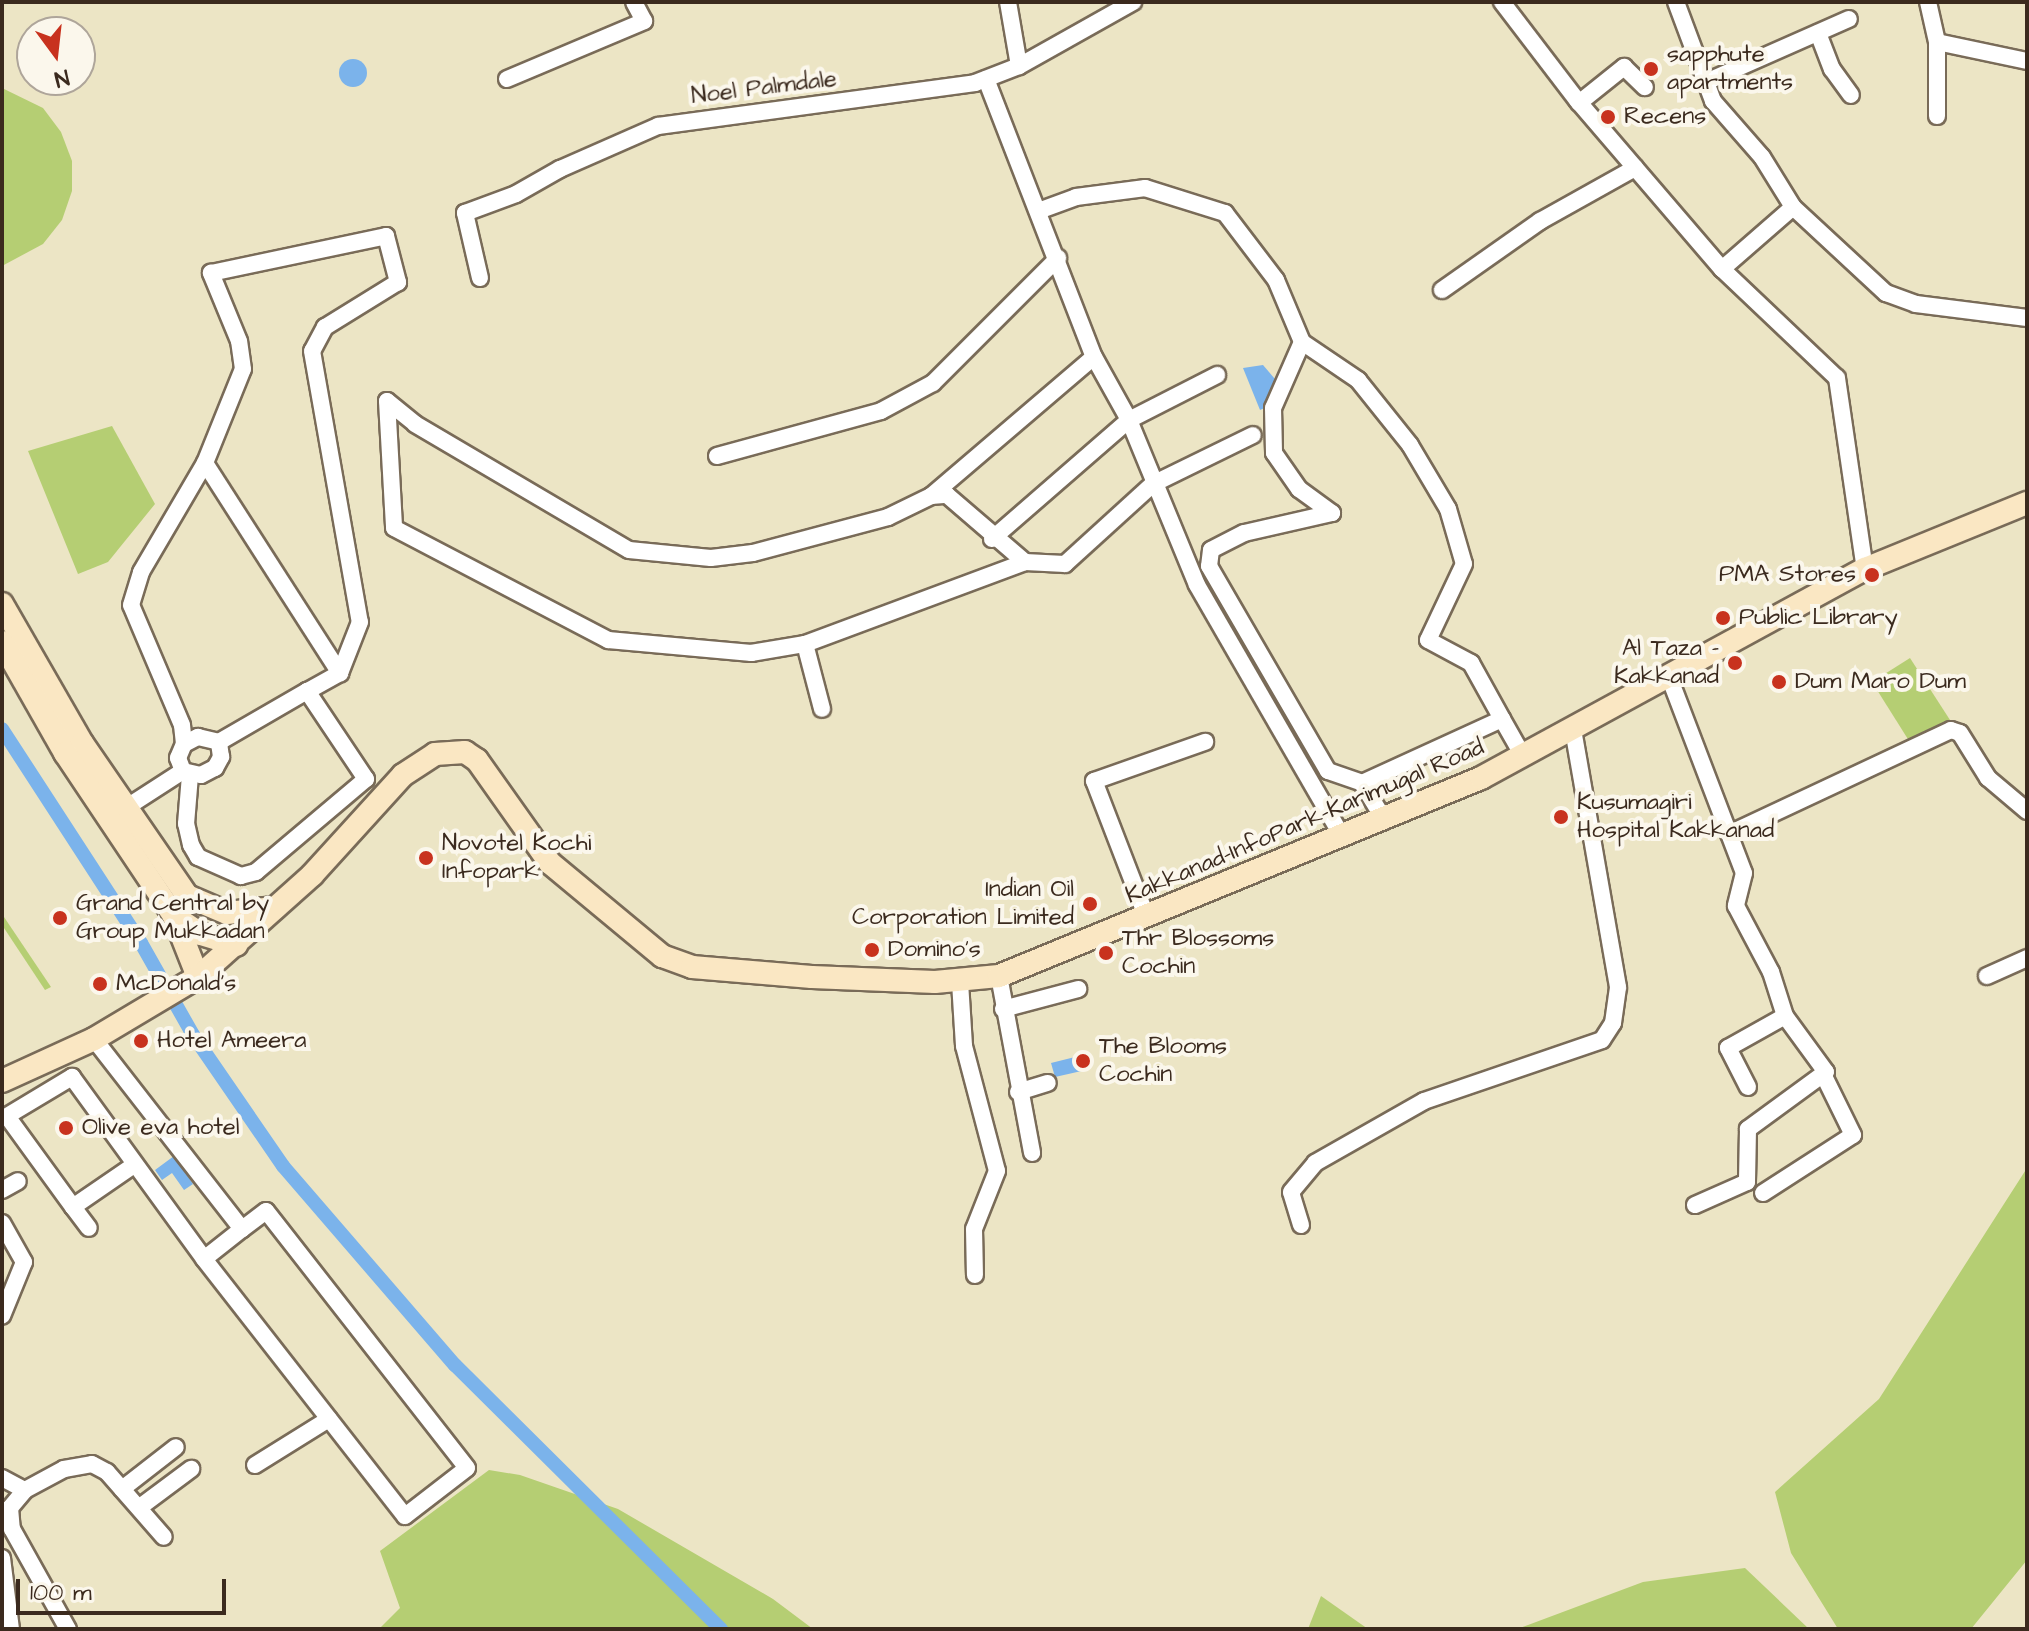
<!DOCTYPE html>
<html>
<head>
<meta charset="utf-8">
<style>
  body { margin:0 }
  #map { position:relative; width:2029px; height:1631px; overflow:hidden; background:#ece5c5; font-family:"Architects Daughter",sans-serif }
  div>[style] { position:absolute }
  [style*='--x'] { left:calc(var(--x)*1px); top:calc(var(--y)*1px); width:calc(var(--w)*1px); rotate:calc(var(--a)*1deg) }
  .green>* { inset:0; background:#b5ce73 }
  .water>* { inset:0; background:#7bb3eb }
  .round { border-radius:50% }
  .canal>* { height:14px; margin:-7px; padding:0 7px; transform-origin:7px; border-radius:7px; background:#7bb3eb }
  .roads { filter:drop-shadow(2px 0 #796b58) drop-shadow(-2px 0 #796b58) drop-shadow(0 2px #796b58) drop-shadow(0 -2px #796b58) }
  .street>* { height:16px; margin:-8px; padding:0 8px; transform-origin:8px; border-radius:8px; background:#fff }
  .secondary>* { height:22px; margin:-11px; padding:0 11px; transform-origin:11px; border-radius:11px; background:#fae7c3 }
  .dots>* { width:22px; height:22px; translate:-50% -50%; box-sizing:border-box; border:4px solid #fbf7ec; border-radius:50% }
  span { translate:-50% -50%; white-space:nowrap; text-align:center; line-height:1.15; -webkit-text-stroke:8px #fbf7ec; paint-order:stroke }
  .poi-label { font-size:24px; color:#3b2a1e }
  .left { translate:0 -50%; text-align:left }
  .right { translate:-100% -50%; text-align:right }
  .street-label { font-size:24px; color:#3b2a1e }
  .frame { position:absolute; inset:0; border:4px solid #3b2a1e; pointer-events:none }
  .north { position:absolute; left:16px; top:16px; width:80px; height:80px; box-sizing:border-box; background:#fbf7ec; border:2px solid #aea59a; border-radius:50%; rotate:165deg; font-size:22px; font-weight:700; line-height:32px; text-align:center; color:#3b2a1e }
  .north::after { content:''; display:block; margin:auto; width:28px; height:36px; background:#c8321e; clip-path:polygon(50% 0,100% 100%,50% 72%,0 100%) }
  .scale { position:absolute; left:16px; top:1579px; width:210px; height:36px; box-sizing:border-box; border:4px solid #3b2a1e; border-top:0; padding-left:10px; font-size:24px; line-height:28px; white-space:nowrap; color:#3b2a1e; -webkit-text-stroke:6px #fbf7ec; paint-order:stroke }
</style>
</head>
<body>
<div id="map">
  <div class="green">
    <i style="clip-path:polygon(2px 88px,43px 108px,61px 132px,72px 161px,72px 191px,62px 220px,43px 244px,2px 266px)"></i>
    <i style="clip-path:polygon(112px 426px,155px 504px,108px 562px,78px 574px,28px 451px)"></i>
    <i style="clip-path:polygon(1910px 658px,1950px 720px,1911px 744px,1872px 682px)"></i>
    <i style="clip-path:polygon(2px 914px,51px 987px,45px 990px,2px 925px)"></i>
    <i style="clip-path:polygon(2027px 1168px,2027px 1560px,1971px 1629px,1838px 1629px,1791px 1553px,1775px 1492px,1879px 1399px)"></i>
    <i style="clip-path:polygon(489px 1470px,520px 1475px,618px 1509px,773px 1599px,813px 1629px,379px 1629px,400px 1608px,380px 1551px)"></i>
    <i style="clip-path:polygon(1745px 1568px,1809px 1629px,1517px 1629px,1643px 1582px)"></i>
    <i style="clip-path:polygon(1321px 1596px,1368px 1629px,1308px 1629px)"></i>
  </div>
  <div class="water">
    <i class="round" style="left:339px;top:59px;width:28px;height:28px"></i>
    <i style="clip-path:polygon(1263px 365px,1275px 379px,1267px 407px,1260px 410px,1243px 368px)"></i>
    <i style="clip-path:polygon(1083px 1055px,1086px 1070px,1055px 1077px,1051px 1063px)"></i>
    <i style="clip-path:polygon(174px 1156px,193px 1184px,184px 1190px,172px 1173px,162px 1180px,155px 1170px)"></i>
  </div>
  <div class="canal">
    <i style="--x:2;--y:729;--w:255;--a:57"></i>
    <i style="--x:141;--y:943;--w:106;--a:60.5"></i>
    <i style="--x:193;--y:1035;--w:159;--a:55.5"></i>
    <i style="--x:283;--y:1166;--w:263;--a:49.2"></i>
    <i style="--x:455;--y:1365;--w:375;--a:44.8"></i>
  </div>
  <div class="roads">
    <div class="street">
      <i style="--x:1008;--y:2;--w:65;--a:80.2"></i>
      <i style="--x:1502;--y:2;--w:123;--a:52.6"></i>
      <i style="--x:1577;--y:100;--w:223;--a:49.4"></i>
      <i style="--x:1722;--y:269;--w:158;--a:43.5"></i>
      <i style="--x:1837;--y:378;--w:193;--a:81.7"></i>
      <i style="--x:1676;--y:2;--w:106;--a:69.5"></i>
      <i style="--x:1713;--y:101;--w:74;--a:48.8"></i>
      <i style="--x:1762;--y:157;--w:59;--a:58.2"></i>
      <i style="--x:1793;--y:207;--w:127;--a:42.8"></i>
      <i style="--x:1886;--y:293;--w:32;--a:20"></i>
      <i style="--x:1916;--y:304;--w:112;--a:7.2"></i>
      <i style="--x:1928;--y:2;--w:41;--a:77.3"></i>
      <i style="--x:1937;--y:42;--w:92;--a:11.9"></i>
      <i style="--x:1818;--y:33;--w:39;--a:69"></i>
      <i style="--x:1832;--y:69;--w:32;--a:54"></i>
      <i style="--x:1937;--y:42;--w:74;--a:90"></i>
      <i style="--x:507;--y:79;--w:149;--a:-22.9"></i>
      <i style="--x:644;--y:21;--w:21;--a:-118"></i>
      <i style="--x:986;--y:79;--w:298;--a:68.8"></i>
      <i style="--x:1094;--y:357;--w:72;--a:60.9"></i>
      <i style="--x:1129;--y:420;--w:178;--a:67.6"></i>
      <i style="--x:1197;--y:585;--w:292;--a:60"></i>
      <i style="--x:1706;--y:82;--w:156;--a:-23.8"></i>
      <i style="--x:1579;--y:103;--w:58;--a:-38.7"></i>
      <i style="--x:1624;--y:67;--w:29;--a:44"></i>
      <i style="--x:1041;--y:210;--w:37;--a:-20"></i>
      <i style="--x:1076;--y:197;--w:70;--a:-7.4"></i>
      <i style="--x:1145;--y:188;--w:84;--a:17.4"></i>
      <i style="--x:1225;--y:213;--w:84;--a:52.7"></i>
      <i style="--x:1276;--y:280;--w:67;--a:67.2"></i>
      <i style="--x:1302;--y:342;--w:68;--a:34.2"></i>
      <i style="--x:1358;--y:380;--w:83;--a:51.3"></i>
      <i style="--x:1410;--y:445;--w:74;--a:59.3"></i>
      <i style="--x:1448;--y:509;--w:57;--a:73.8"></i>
      <i style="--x:1464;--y:564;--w:84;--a:115.3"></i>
      <i style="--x:1428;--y:640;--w:49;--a:28.1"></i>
      <i style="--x:1471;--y:663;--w:64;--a:61"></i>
      <i style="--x:1502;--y:719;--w:154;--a:155.4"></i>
      <i style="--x:1722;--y:269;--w:94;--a:-41.1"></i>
      <i style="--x:480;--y:278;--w:67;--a:-103"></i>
      <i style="--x:465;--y:213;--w:54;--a:-20.4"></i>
      <i style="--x:516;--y:194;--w:51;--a:-29.6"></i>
      <i style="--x:560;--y:169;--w:107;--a:-23.7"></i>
      <i style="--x:658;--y:126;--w:320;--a:-7.7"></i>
      <i style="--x:975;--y:83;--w:47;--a:-21.1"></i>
      <i style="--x:1019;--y:66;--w:131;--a:-29.3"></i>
      <i style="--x:1442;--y:290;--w:120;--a:-35.1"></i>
      <i style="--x:1540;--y:221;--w:109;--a:-29.2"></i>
      <i style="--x:1302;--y:342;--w:72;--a:113.7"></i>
      <i style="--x:1273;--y:408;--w:45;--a:88.7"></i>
      <i style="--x:1274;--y:453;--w:44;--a:55.2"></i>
      <i style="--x:1299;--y:489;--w:41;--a:36"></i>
      <i style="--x:1332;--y:513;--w:90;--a:167.2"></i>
      <i style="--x:1244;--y:533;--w:37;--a:153"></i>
      <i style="--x:1211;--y:550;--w:16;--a:97"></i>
      <i style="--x:1209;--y:566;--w:237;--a:59.9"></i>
      <i style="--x:1328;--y:771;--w:36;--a:19"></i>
      <i style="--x:1362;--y:783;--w:44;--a:58.8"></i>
      <i style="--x:387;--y:401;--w:127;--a:86.8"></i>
      <i style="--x:394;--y:528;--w:242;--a:27.6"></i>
      <i style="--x:608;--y:640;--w:144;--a:5.2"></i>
      <i style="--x:751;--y:653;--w:55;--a:-9.5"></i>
      <i style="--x:805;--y:644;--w:235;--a:-20.4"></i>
      <i style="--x:1025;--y:562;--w:40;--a:2.9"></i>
      <i style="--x:1065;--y:564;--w:119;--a:-42.3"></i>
      <i style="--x:1153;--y:484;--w:111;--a:-26.1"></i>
      <i style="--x:387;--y:401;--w:36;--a:39"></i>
      <i style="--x:415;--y:424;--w:248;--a:30.5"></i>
      <i style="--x:629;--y:550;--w:82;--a:5.6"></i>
      <i style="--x:711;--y:558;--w:42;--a:-6.8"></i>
      <i style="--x:753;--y:553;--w:140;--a:-14.9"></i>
      <i style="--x:888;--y:517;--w:48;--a:-26"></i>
      <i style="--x:931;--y:496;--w:214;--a:-40.5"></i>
      <i style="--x:717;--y:456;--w:170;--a:-15.3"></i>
      <i style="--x:881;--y:411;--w:59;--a:-28.3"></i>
      <i style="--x:933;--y:383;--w:177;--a:-45"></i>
      <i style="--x:205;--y:463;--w:250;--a:57.3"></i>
      <i style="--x:931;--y:496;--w:16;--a:-4"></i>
      <i style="--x:947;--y:495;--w:103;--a:40.7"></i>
      <i style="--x:992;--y:539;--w:181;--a:-41"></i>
      <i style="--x:1129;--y:420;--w:99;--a:-27.1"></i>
      <i style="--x:805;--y:644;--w:67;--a:75.3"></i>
      <i style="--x:1668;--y:674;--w:213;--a:69.1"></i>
      <i style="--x:1744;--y:873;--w:34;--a:104"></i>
      <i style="--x:1736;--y:906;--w:75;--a:62.1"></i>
      <i style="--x:1771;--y:972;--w:46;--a:72.3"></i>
      <i style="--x:1785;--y:1016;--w:69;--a:53.8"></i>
      <i style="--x:1826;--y:1072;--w:97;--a:143.8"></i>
      <i style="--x:1748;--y:1129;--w:53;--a:91.1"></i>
      <i style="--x:1747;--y:1182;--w:57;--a:156.1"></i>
      <i style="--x:1502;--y:719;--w:43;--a:60.4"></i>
      <i style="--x:184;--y:744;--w:16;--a:-27"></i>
      <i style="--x:198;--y:737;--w:22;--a:13"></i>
      <i style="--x:183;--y:771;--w:14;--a:-111"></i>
      <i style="--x:178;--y:758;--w:15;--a:-67"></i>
      <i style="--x:184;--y:744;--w:19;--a:-96"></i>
      <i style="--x:182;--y:725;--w:130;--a:-113"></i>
      <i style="--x:131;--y:605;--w:34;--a:-73"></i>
      <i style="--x:141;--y:572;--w:126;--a:-59.6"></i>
      <i style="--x:205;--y:463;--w:101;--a:-68"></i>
      <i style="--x:243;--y:369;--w:28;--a:-98"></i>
      <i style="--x:239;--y:341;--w:74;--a:-112.4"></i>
      <i style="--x:211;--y:273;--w:179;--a:-11.9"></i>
      <i style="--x:386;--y:236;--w:48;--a:75.4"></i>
      <i style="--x:398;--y:282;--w:86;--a:148.3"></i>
      <i style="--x:325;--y:327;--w:27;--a:118"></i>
      <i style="--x:312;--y:351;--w:275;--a:80"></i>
      <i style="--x:360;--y:622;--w:55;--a:111.4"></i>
      <i style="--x:340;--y:673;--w:38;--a:151"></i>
      <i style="--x:307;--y:691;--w:106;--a:56.2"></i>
      <i style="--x:366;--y:779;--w:144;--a:139.8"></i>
      <i style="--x:256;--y:872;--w:16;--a:165"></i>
      <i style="--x:241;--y:876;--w:47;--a:-156.2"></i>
      <i style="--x:198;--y:857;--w:14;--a:-120"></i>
      <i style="--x:191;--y:845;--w:22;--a:-103"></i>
      <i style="--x:186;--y:824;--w:49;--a:-85.3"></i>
      <i style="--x:183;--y:771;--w:18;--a:13"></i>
      <i style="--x:201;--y:775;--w:16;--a:-27"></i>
      <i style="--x:215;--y:768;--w:13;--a:-61"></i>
      <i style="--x:221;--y:757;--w:15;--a:-98"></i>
      <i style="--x:219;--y:742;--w:102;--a:-30.1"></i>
      <i style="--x:124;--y:809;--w:70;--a:-32.8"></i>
      <i style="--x:1729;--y:834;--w:245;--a:-25.1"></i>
      <i style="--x:1951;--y:730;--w:9;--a:18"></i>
      <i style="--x:1960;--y:733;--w:53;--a:58.1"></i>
      <i style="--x:1988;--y:778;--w:51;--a:40.2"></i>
      <i style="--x:1147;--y:918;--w:147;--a:-111.1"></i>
      <i style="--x:1094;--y:781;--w:118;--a:-19.4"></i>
      <i style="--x:999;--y:976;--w:180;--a:79.4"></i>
      <i style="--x:1987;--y:976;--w:44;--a:-24.2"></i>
      <i style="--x:960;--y:982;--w:64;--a:86.4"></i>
      <i style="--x:964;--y:1046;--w:129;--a:75.2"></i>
      <i style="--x:997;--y:1171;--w:62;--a:111.6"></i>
      <i style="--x:974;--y:1229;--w:46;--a:88.8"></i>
      <i style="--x:1003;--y:1009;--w:78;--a:-14.9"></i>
      <i style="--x:94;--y:1039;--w:241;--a:52.1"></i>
      <i style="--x:242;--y:1229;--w:48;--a:141.7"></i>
      <i style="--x:204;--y:1259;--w:326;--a:52"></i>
      <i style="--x:405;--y:1516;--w:78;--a:-37.7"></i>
      <i style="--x:467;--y:1468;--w:326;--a:-128"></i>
      <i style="--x:266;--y:1211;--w:30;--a:143"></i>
      <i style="--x:1748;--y:1087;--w:44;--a:-117.1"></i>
      <i style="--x:1728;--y:1048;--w:65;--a:-29.3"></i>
      <i style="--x:1018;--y:1092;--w:31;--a:-17"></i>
      <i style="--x:134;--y:1165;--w:74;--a:145.5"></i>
      <i style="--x:73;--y:1207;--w:112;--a:-126"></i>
      <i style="--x:7;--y:1116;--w:76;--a:-31"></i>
      <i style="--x:72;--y:1077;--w:225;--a:54"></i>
      <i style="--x:2;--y:1190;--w:18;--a:-29"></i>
      <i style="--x:1763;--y:1193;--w:107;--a:-32.8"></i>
      <i style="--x:1853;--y:1135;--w:66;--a:-116.2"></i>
      <i style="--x:73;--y:1207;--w:26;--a:53"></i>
      <i style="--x:2;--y:1223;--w:45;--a:60.6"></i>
      <i style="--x:24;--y:1262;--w:58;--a:112.2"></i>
      <i style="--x:1301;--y:1225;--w:34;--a:-107"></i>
      <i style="--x:1291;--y:1192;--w:38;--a:-50"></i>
      <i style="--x:1315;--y:1163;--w:125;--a:-29.6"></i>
      <i style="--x:1424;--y:1101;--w:188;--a:-18.9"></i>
      <i style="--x:1602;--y:1040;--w:20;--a:-57"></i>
      <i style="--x:1613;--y:1023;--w:36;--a:-82"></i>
      <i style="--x:1618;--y:987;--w:261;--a:-99.9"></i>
      <i style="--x:255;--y:1465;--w:87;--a:-31.9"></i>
      <i style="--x:2;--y:1478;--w:26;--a:28"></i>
      <i style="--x:25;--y:1490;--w:23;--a:130"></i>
      <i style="--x:10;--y:1508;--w:21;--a:85"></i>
      <i style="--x:12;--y:1529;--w:115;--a:60.8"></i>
      <i style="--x:122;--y:1489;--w:68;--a:-37.9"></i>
      <i style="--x:25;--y:1490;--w:44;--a:-28.3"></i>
      <i style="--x:64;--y:1469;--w:28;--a:-10"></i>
      <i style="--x:92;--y:1464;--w:17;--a:28"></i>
      <i style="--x:107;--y:1472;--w:86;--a:48.8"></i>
      <i style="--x:140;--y:1507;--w:64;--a:-36.7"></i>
      <i style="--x:2;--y:1558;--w:72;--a:82.8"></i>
    </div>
    <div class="secondary">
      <i style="--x:2;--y:604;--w:160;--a:60.1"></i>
      <i style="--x:82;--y:743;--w:186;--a:55.5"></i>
      <i style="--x:187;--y:896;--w:43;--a:23"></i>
      <i style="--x:227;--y:913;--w:48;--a:-5.9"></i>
      <i style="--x:2;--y:642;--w:128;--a:60.4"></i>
      <i style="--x:65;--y:753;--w:196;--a:56.2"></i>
      <i style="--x:174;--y:916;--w:32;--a:34"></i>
      <i style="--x:201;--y:934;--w:37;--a:17"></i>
      <i style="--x:174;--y:916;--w:66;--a:68.5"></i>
      <i style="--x:2;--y:1081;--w:101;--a:-24.5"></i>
      <i style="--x:94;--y:1039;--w:121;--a:-30.8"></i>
      <i style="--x:198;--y:977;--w:153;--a:-41.8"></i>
      <i style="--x:312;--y:875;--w:135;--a:-47.7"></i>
      <i style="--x:403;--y:775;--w:38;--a:-33"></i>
      <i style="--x:435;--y:754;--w:30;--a:-4"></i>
      <i style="--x:465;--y:752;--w:14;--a:34"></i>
      <i style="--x:477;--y:760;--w:126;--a:54.7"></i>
      <i style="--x:550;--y:863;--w:146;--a:39.7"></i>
      <i style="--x:662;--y:956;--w:32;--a:20"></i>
      <i style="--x:692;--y:967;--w:120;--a:4.8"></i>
      <i style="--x:812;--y:977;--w:123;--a:2.3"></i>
      <i style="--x:935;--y:982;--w:64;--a:-5.4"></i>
      <i style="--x:999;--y:976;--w:521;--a:-22.33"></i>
      <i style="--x:1481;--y:778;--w:437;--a:-28.6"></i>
      <i style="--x:1865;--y:569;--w:175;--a:-22.2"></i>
    </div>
  </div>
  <div class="dots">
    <i style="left:1651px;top:69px;background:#c8321e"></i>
    <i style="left:1608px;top:117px;background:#c8321e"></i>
    <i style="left:1872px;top:575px;background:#c8321e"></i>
    <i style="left:1723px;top:618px;background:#c8321e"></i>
    <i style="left:1735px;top:663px;background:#c8321e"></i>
    <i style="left:1779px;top:682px;background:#c8321e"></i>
    <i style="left:1561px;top:817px;background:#c8321e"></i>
    <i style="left:426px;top:858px;background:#c8321e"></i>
    <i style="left:1090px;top:904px;background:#c8321e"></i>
    <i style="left:60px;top:918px;background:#c8321e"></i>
    <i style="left:872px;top:950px;background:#c8321e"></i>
    <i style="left:1106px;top:953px;background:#c8321e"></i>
    <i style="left:100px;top:984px;background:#c8321e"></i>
    <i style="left:141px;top:1041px;background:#c8321e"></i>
    <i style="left:1083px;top:1061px;background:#c8321e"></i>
    <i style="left:66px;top:1128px;background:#c8321e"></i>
  </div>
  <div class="poi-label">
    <span class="left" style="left:1667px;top:69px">sapphute<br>apartments</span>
    <span class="left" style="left:1624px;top:117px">Recens</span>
    <span class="right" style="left:1856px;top:575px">PMA Stores</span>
    <span class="left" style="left:1739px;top:618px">Public Library</span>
    <span class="right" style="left:1719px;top:663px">Al Taza -<br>Kakkanad</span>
    <span class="left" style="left:1795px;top:682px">Dum Maro Dum</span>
    <span class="left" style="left:1577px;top:817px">Kusumagiri<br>Hospital Kakkanad</span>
    <span class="left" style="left:442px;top:858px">Novotel Kochi<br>Infopark</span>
    <span class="right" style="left:1074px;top:904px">Indian Oil<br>Corporation Limited</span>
    <span class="left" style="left:76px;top:918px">Grand Central by<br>Group Mukkadan</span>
    <span class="left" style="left:1122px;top:953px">Thr Blossoms<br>Cochin</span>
    <span class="left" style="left:888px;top:950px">Domino's</span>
    <span class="left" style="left:116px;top:984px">McDonald's</span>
    <span class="left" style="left:157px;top:1041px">Hotel Ameera</span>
    <span class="left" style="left:1099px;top:1061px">The Blooms<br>Cochin</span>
    <span class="left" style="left:82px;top:1128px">Olive eva hotel</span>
  </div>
  <div class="street-label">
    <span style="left:764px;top:88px;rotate:-7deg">Noel Palmdale</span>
    <span style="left:1305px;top:822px;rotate:-23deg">Kakkanad-InfoPark-Karimugal Road</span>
  </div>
  <div class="frame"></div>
  <div class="north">N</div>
  <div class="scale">100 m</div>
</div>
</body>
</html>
